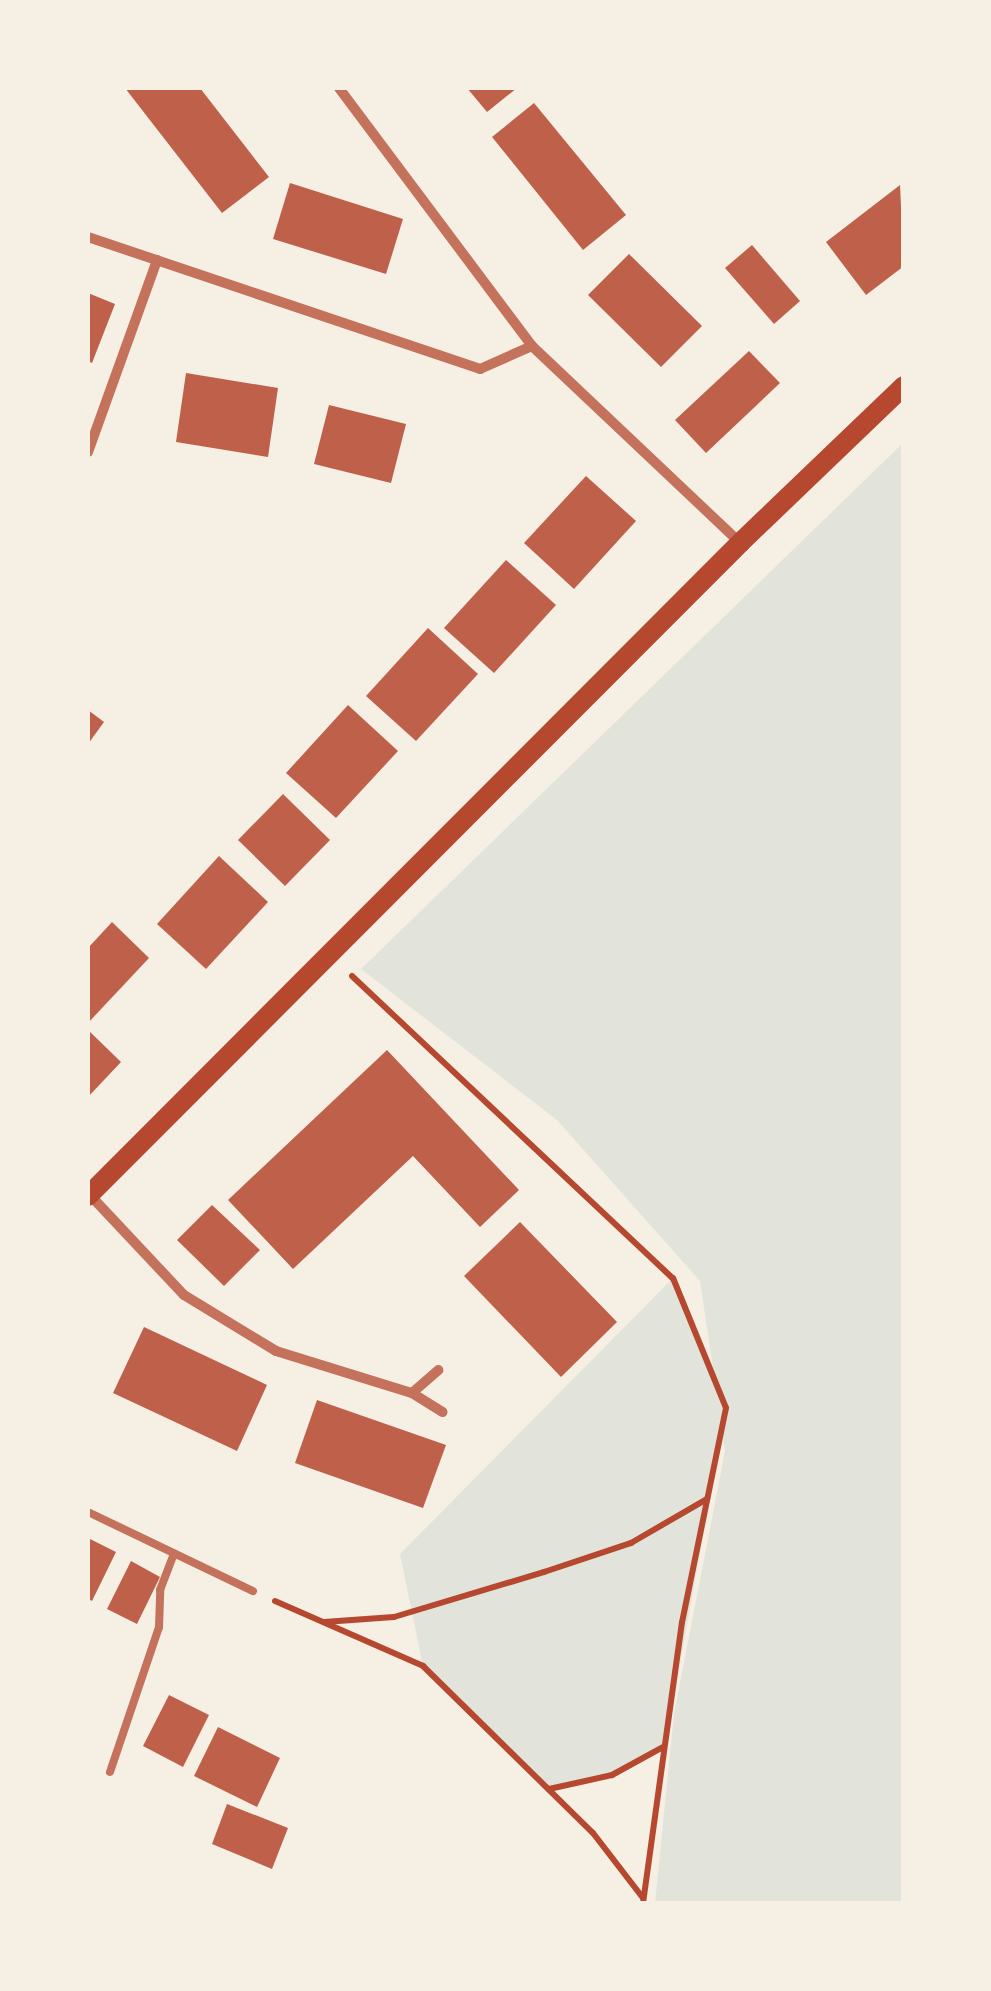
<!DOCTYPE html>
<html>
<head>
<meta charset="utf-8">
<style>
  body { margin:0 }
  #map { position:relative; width:991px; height:1991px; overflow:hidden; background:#f6efe4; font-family:"Varela Round",sans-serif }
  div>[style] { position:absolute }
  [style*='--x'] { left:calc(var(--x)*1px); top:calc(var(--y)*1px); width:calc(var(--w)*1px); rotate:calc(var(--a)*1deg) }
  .green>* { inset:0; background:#e2e4dc }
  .building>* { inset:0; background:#bf614a }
  .path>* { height:6px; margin:-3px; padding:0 3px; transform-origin:3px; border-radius:3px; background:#b5482f }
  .service>* { height:8px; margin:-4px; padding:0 4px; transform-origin:4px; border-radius:4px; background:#c5725c }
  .minor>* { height:10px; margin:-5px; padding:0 5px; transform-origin:5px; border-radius:5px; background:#c5725c }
  .secondary>* { height:20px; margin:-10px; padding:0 10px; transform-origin:10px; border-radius:10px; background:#b5482f }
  span { translate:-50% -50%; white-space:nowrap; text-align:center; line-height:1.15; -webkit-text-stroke:10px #f6efe4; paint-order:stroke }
  .frame { position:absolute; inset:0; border:90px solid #f6efe4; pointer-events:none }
</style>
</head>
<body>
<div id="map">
  <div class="green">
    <i style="clip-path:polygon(903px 443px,903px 1903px,655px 1903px,674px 1714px,725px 1451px,722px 1432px,665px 1746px,612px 1775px,548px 1789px,423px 1666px,400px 1554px,673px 1278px,714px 1375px,700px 1281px,557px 1120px,361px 969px)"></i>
  </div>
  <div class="building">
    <i style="clip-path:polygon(125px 88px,200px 88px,269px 177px,222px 213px)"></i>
    <i style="clip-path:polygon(467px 88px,517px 88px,487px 112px)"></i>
    <i style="clip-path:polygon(534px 103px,626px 215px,583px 250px,492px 137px)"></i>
    <i style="clip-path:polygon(290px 183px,403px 219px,386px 274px,273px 239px)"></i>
    <i style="clip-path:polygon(900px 185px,904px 266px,866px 295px,826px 242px)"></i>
    <i style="clip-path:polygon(752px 245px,800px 301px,774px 324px,725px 268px)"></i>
    <i style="clip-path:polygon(629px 254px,702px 326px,661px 367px,588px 295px)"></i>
    <i style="clip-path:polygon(88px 293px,115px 304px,92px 363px,88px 361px)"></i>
    <i style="clip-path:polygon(749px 351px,780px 383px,706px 453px,675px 420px)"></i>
    <i style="clip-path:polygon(186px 373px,278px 388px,268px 457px,176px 442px)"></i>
    <i style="clip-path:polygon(329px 405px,406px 424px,391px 483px,314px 464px)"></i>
    <i style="clip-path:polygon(586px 476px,636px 521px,574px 589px,524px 543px)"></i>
    <i style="clip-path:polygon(506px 560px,556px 605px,494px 673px,444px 628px)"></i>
    <i style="clip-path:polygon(428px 628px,478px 674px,416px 741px,366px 696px)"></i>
    <i style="clip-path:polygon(348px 705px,398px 751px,336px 818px,286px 773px)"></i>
    <i style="clip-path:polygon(88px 710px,104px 722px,88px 744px)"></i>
    <i style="clip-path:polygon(283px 794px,330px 840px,285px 886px,238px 840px)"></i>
    <i style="clip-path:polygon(219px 856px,268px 902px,206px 969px,157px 924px)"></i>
    <i style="clip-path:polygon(112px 922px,149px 958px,88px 1023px,88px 948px)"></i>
    <i style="clip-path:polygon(88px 1030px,121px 1062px,88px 1097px)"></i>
    <i style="clip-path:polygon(387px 1050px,519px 1190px,480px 1227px,413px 1156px,293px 1269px,228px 1200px)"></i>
    <i style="clip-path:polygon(212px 1205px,260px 1250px,224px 1286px,177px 1240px)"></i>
    <i style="clip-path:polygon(520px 1222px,617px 1322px,561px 1377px,464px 1276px)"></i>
    <i style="clip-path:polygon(144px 1327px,267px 1385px,237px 1451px,113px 1393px)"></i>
    <i style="clip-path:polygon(317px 1400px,446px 1445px,423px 1508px,295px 1463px)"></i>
    <i style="clip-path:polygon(88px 1538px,116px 1552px,92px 1601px,88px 1599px)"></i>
    <i style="clip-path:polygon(131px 1561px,160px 1577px,137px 1624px,107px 1609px)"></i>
    <i style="clip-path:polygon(169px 1695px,209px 1715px,183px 1767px,143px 1746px)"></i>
    <i style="clip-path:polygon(218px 1727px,280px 1758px,257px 1807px,194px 1776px)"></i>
    <i style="clip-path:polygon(227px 1804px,288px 1828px,272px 1869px,212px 1844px)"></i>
  </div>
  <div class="path">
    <i style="--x:352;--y:976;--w:441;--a:43.3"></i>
    <i style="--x:673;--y:1278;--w:140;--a:67.8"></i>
    <i style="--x:726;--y:1408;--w:218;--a:101.6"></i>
    <i style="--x:682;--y:1622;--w:285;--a:97.9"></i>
    <i style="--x:275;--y:1601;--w:162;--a:23.7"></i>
    <i style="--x:423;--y:1666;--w:238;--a:44.5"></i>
    <i style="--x:593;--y:1833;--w:82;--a:52.4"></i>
    <i style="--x:324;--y:1622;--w:70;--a:-4.1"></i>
    <i style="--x:394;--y:1617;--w:157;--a:-16.7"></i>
    <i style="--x:544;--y:1572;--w:92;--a:-18.4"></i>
    <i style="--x:631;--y:1543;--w:88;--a:-30.1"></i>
    <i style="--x:549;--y:1789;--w:65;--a:-12.5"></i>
    <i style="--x:612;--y:1775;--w:58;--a:-28.8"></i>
  </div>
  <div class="service">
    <i style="--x:88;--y:1512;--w:183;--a:25.6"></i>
    <i style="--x:110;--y:1772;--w:153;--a:-71.3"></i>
    <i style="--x:159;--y:1627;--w:37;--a:-88"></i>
    <i style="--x:160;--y:1590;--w:39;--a:-69"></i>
  </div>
  <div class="minor">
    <i style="--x:339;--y:88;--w:322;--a:53.2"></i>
    <i style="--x:532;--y:346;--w:286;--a:43.4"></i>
    <i style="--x:88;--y:237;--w:414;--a:18.6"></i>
    <i style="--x:480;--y:369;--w:57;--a:-23.9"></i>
    <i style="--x:88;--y:452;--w:204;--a:-70.2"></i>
    <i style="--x:90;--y:1195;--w:137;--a:46.8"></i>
    <i style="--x:184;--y:1295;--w:108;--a:31.3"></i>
    <i style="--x:276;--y:1351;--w:142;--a:17.2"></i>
    <i style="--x:412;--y:1393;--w:36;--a:32"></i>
    <i style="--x:412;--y:1393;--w:35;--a:-41"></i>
  </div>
  <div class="secondary">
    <i style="--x:88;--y:1196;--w:923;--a:-45.04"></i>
    <i style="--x:740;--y:543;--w:227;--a:-43.8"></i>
  </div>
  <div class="frame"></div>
</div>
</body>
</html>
